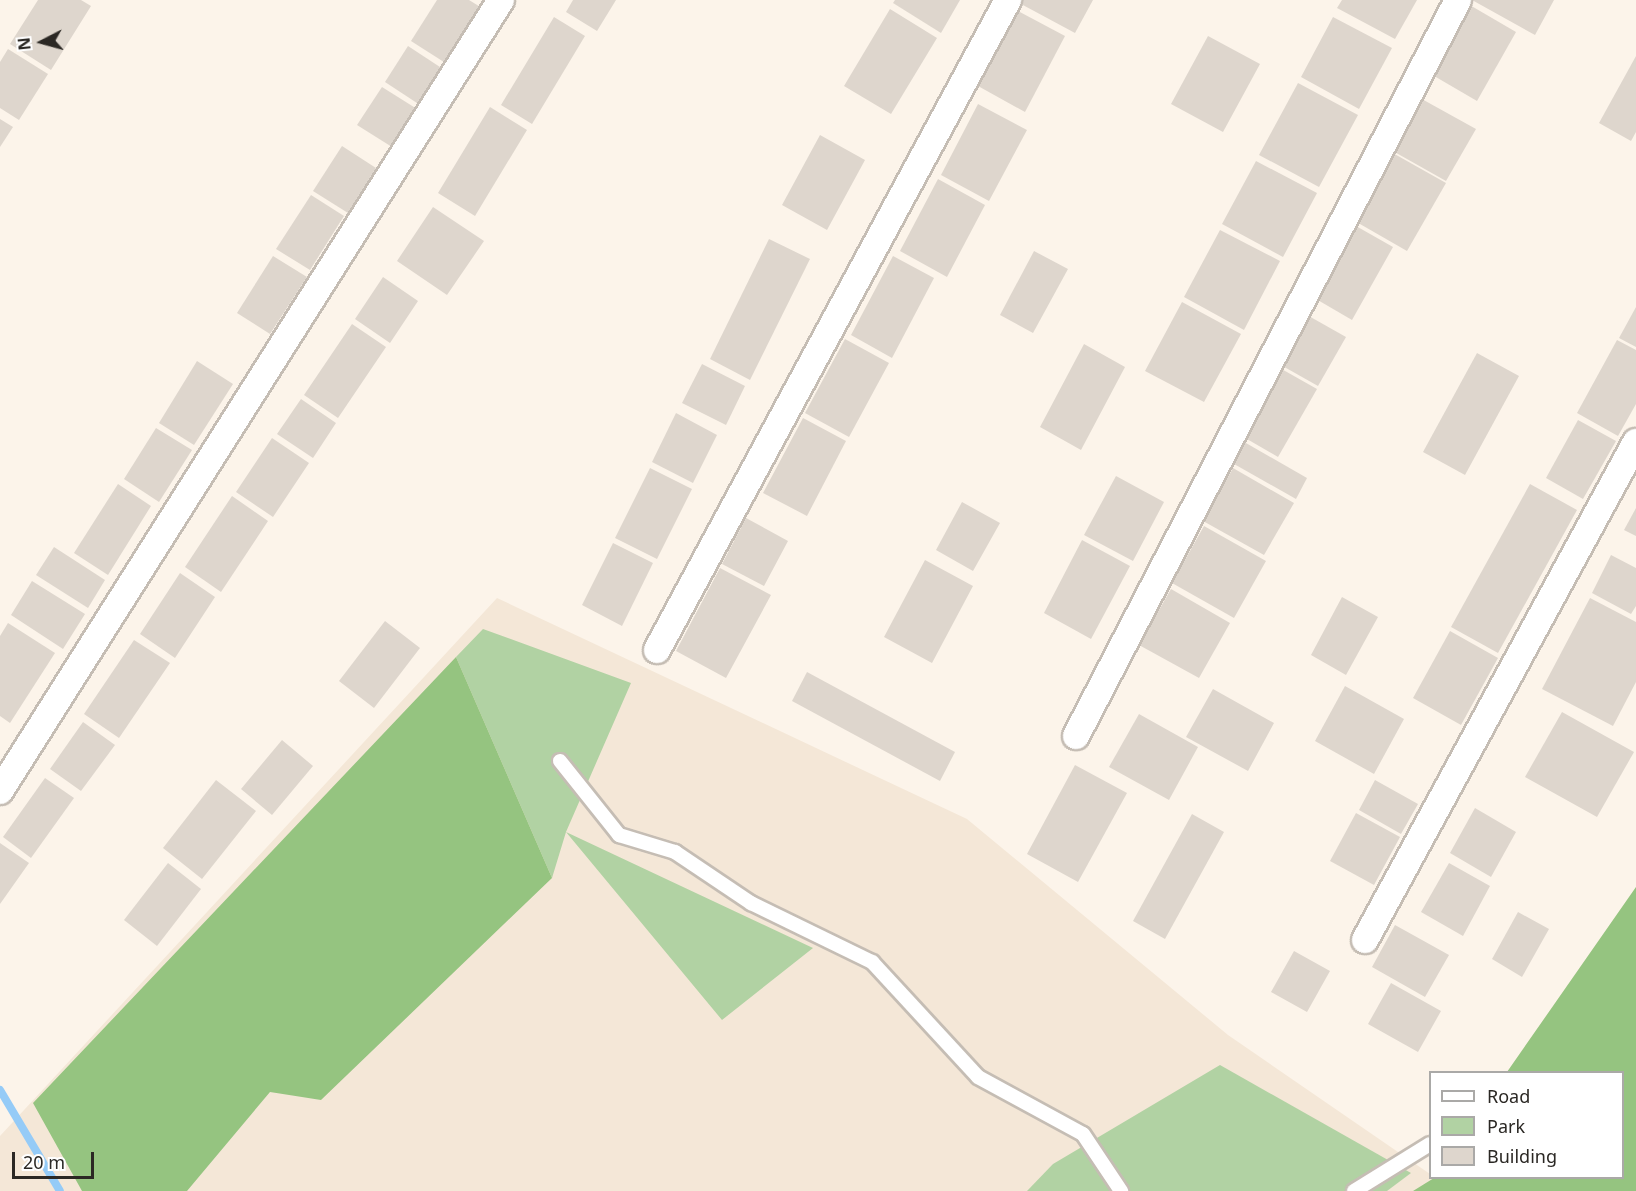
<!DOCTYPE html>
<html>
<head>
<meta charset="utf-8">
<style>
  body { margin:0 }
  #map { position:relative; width:1636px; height:1191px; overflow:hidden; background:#fcf4ea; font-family:"Noto Sans",sans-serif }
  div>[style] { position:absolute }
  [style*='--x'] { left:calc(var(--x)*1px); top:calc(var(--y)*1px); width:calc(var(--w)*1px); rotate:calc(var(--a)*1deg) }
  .built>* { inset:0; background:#f4e7d7 }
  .green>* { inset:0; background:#b1d2a3 }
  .forest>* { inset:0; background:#95c480 }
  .stream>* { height:8px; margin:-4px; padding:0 4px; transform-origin:4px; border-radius:4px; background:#95cbf7 }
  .building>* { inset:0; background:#ded6cd }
  .roads { filter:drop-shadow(2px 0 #c5bdb4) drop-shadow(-2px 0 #c5bdb4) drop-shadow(0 2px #c5bdb4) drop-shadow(0 -2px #c5bdb4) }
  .service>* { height:14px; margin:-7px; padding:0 7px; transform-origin:7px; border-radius:7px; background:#fff }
  .minor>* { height:26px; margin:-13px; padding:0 13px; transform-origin:13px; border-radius:13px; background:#fff }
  span { translate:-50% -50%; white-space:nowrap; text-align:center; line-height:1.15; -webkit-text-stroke:4.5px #fff; paint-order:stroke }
  .legend { position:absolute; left:1429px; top:1071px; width:195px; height:108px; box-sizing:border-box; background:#fff; border:2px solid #aaa9a7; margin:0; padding:8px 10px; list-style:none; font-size:18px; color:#2b2824 }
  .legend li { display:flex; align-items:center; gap:12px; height:30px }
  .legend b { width:30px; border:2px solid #aaa9a7 }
  .north { position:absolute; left:12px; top:12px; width:60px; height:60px; -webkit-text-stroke:4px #fff; paint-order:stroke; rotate:264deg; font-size:16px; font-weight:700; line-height:24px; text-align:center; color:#2b2824 }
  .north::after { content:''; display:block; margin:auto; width:21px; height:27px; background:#2b2824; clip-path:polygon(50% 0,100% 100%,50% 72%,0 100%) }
  .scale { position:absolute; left:12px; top:1152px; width:82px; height:27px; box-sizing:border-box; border:3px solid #2b2824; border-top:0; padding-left:8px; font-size:18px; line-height:21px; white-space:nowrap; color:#2b2824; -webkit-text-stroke:4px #fff; paint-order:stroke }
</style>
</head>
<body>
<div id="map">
  <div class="built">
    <i style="clip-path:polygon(497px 598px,967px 819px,1228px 1035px,1430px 1174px,1430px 1178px,1622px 1178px,1622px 1072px,1507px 1072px,1636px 887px,1636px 1191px,0 1191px,0 1136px)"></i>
  </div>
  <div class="green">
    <i style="clip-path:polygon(483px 629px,631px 683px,566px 832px,813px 948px,722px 1020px,566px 832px,552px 878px,456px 657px)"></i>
    <i style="clip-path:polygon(1220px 1065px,1411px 1173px,1387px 1191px,1027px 1191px,1053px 1164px)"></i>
  </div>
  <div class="forest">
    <i style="clip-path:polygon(456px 657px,552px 878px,321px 1100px,270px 1092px,187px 1191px,82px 1191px,33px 1103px)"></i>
    <i style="clip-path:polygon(1636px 887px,1636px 1191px,1413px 1191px,1434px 1178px,1622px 1178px,1622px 1072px,1507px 1072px)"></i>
  </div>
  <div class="stream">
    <i style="--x:0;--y:1090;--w:117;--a:59.3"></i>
  </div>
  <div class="building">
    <i style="clip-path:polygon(38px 0,81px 0,91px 6px,51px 70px,10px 44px)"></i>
    <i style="clip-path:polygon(437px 0,469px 0,482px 8px,447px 64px,411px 41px)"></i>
    <i style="clip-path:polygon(573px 0,616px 0,597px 31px,566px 12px)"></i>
    <i style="clip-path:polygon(895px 0,960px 0,941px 33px,893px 3px)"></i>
    <i style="clip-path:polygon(1023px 0,1093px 0,1075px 33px,1021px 4px)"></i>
    <i style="clip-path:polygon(1342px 0,1417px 0,1395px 39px,1337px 8px)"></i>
    <i style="clip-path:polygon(1472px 0,1554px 0,1535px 35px)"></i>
    <i style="clip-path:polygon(1468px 4px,1516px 32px,1477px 101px,1429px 73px)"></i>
    <i style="clip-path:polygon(890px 9px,937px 38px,891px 114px,844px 86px)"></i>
    <i style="clip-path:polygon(1018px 11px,1065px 36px,1025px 112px,978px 86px)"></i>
    <i style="clip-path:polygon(554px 17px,585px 36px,532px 124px,501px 105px)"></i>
    <i style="clip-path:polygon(1333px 17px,1392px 48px,1359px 109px,1301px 77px)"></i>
    <i style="clip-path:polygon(1208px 36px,1260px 64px,1223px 132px,1171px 104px)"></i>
    <i style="clip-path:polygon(408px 46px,443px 69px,420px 105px,385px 82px)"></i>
    <i style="clip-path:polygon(8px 49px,48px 74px,19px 120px,0 108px,0 62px)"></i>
    <i style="clip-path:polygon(1636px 56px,1636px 132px,1631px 141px,1599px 123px)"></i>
    <i style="clip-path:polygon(1298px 83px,1358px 115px,1319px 187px,1259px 155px)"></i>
    <i style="clip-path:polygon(382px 87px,417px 109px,392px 147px,357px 125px)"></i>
    <i style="clip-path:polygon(1420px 98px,1476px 129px,1446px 181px,1391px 150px)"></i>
    <i style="clip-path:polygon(978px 104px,1027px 130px,989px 201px,941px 175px)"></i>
    <i style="clip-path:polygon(490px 107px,527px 130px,475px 216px,438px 193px)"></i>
    <i style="clip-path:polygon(0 119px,13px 127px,0 147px)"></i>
    <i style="clip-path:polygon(820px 135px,865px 160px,827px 230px,782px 205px)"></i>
    <i style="clip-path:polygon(342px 146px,376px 168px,348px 213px,313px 191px)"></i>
    <i style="clip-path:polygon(1391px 152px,1446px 183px,1407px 251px,1353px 220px)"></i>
    <i style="clip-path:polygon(1256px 161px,1317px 193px,1283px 257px,1222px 224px)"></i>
    <i style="clip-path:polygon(938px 179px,985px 205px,947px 277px,900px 251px)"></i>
    <i style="clip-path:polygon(311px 195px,344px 216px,310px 270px,276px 249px)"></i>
    <i style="clip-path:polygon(433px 207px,484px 241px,447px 295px,397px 261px)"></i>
    <i style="clip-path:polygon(1356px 226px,1393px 247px,1352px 320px,1316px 299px)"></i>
    <i style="clip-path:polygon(1220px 230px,1280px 261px,1244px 330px,1184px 297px)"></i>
    <i style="clip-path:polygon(769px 239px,810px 259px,750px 380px,710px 359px)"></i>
    <i style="clip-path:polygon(1034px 251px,1068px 269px,1033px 333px,1000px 315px)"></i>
    <i style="clip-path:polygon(273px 256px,307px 277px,270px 334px,237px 313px)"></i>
    <i style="clip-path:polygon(893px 256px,934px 278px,892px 358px,851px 335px)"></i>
    <i style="clip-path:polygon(383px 277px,418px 301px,390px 343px,355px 319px)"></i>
    <i style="clip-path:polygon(1182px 302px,1241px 334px,1204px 402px,1145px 371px)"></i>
    <i style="clip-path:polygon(1636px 307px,1636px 347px,1619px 338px)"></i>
    <i style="clip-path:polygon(1307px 315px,1346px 337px,1318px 386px,1279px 364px)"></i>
    <i style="clip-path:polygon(352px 324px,386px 347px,338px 418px,304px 395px)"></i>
    <i style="clip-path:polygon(845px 339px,889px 363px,849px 437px,805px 413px)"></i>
    <i style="clip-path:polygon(1617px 340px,1636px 350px,1636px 404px,1618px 436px,1577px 413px)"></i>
    <i style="clip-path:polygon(1084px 344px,1125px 367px,1081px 450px,1040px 427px)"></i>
    <i style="clip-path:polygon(1477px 353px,1519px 376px,1465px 475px,1423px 452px)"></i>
    <i style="clip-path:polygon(197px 361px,233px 384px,194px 445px,159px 423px)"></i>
    <i style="clip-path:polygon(702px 364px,745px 386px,726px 425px,682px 403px)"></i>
    <i style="clip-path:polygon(1278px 367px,1317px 389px,1278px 457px,1240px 435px)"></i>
    <i style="clip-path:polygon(301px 399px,336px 423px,313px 458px,277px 434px)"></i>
    <i style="clip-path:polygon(676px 413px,717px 435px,693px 483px,652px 462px)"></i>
    <i style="clip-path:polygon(803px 418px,846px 441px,807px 516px,763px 493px)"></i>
    <i style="clip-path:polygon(1578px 420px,1616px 441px,1583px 499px,1546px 478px)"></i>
    <i style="clip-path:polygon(156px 428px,192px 450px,159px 502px,124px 479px)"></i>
    <i style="clip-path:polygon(272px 438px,309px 463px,273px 517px,236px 492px)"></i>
    <i style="clip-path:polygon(1239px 439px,1307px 478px,1296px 499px,1227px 460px)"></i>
    <i style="clip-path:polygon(650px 468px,692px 489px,657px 559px,615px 538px)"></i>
    <i style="clip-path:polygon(1233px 468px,1294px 503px,1264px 555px,1203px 521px)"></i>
    <i style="clip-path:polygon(1116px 476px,1164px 502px,1133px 561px,1084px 535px)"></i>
    <i style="clip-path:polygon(118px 484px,151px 506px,108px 575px,74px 553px)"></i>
    <i style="clip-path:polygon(1530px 484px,1577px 510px,1498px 653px,1451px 627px)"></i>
    <i style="clip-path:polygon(232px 496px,268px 521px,221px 592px,185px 567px)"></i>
    <i style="clip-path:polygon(962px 502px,1000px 523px,973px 571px,936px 550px)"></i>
    <i style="clip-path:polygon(1636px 508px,1636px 536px,1624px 530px)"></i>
    <i style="clip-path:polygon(746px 518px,788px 541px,764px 586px,722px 564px)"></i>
    <i style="clip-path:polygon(1204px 526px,1266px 561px,1234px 618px,1172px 583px)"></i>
    <i style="clip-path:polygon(1082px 540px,1130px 566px,1091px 639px,1044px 613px)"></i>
    <i style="clip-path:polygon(613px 543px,653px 563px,622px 626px,582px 605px)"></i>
    <i style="clip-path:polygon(54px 547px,105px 580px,88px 608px,36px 575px)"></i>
    <i style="clip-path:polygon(1611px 555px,1636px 568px,1636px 606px,1631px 614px,1592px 593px)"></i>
    <i style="clip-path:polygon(925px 560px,973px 586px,932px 663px,884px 637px)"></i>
    <i style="clip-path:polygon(720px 568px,771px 595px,726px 678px,676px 651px)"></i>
    <i style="clip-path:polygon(180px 573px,215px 597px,175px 658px,140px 634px)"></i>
    <i style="clip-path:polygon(32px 581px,85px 614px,63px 649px,11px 615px)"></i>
    <i style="clip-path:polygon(1171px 589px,1230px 623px,1199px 678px,1139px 645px)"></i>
    <i style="clip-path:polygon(1342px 597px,1378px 617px,1346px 675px,1311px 655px)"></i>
    <i style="clip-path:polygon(1590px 598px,1636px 622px,1636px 682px,1613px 726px,1542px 689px)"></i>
    <i style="clip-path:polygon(385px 621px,420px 648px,374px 708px,339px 681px)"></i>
    <i style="clip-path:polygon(8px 623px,55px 653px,10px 723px,0 716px,0 636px)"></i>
    <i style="clip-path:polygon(1450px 631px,1498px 658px,1461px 725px,1413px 698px)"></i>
    <i style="clip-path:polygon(134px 640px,170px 663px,119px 738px,84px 714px)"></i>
    <i style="clip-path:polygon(807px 672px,955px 752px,940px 781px,792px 701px)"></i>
    <i style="clip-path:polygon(1345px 686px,1404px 719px,1374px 774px,1315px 741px)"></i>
    <i style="clip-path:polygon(1213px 689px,1274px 723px,1248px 771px,1186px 737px)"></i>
    <i style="clip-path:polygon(1562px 712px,1634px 752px,1597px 817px,1525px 777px)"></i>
    <i style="clip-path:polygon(1139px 714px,1198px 747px,1169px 800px,1109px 767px)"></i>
    <i style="clip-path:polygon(83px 722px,115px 745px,81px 791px,50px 769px)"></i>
    <i style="clip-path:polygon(282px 740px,313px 766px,272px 815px,241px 789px)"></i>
    <i style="clip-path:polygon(1075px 765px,1127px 793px,1078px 882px,1027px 854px)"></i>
    <i style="clip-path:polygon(45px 778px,74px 798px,31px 858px,3px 837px)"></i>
    <i style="clip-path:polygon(216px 780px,256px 811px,202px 879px,163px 848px)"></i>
    <i style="clip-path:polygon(1375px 780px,1418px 804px,1401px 834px,1359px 810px)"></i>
    <i style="clip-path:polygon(1475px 808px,1516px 832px,1491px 877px,1450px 853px)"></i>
    <i style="clip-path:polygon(1356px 813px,1400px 837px,1374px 885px,1330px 861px)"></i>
    <i style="clip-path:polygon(1192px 814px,1224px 832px,1165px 939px,1133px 921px)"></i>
    <i style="clip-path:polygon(0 843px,29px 863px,0 904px)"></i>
    <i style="clip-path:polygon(168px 863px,201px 889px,157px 946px,124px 920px)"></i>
    <i style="clip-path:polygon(1449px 863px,1490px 886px,1463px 936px,1421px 912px)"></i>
    <i style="clip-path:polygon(1518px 912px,1549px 929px,1522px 977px,1492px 959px)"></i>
    <i style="clip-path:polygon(1395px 925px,1449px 955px,1425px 997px,1372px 967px)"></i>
    <i style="clip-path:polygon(1294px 951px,1330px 971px,1307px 1012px,1271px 992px)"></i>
    <i style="clip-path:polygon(1391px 983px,1441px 1011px,1418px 1052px,1368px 1024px)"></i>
  </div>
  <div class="roads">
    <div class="service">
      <i style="--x:560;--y:761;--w:95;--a:51.4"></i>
      <i style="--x:619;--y:835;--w:59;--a:16.9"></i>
      <i style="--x:675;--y:852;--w:92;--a:33.9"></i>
      <i style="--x:751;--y:903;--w:135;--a:26"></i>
      <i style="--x:872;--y:962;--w:156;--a:47.3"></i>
      <i style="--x:978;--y:1077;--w:119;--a:28.5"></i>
      <i style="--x:1083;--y:1134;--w:69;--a:56.3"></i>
      <i style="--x:1354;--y:1191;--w:89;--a:-31.7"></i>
    </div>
    <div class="minor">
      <i style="--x:657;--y:650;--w:739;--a:-61.63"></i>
      <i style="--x:1076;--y:736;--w:829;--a:-62.57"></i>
      <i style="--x:0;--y:791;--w:936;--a:-57.65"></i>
      <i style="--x:1365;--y:940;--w:567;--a:-61.45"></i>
    </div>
  </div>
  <ul class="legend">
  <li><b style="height:8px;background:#fff"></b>Road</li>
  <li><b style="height:16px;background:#b1d2a3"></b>Park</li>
  <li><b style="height:16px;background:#ded6cd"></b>Building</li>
  </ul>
  <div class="north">N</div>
  <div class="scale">20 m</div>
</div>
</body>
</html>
